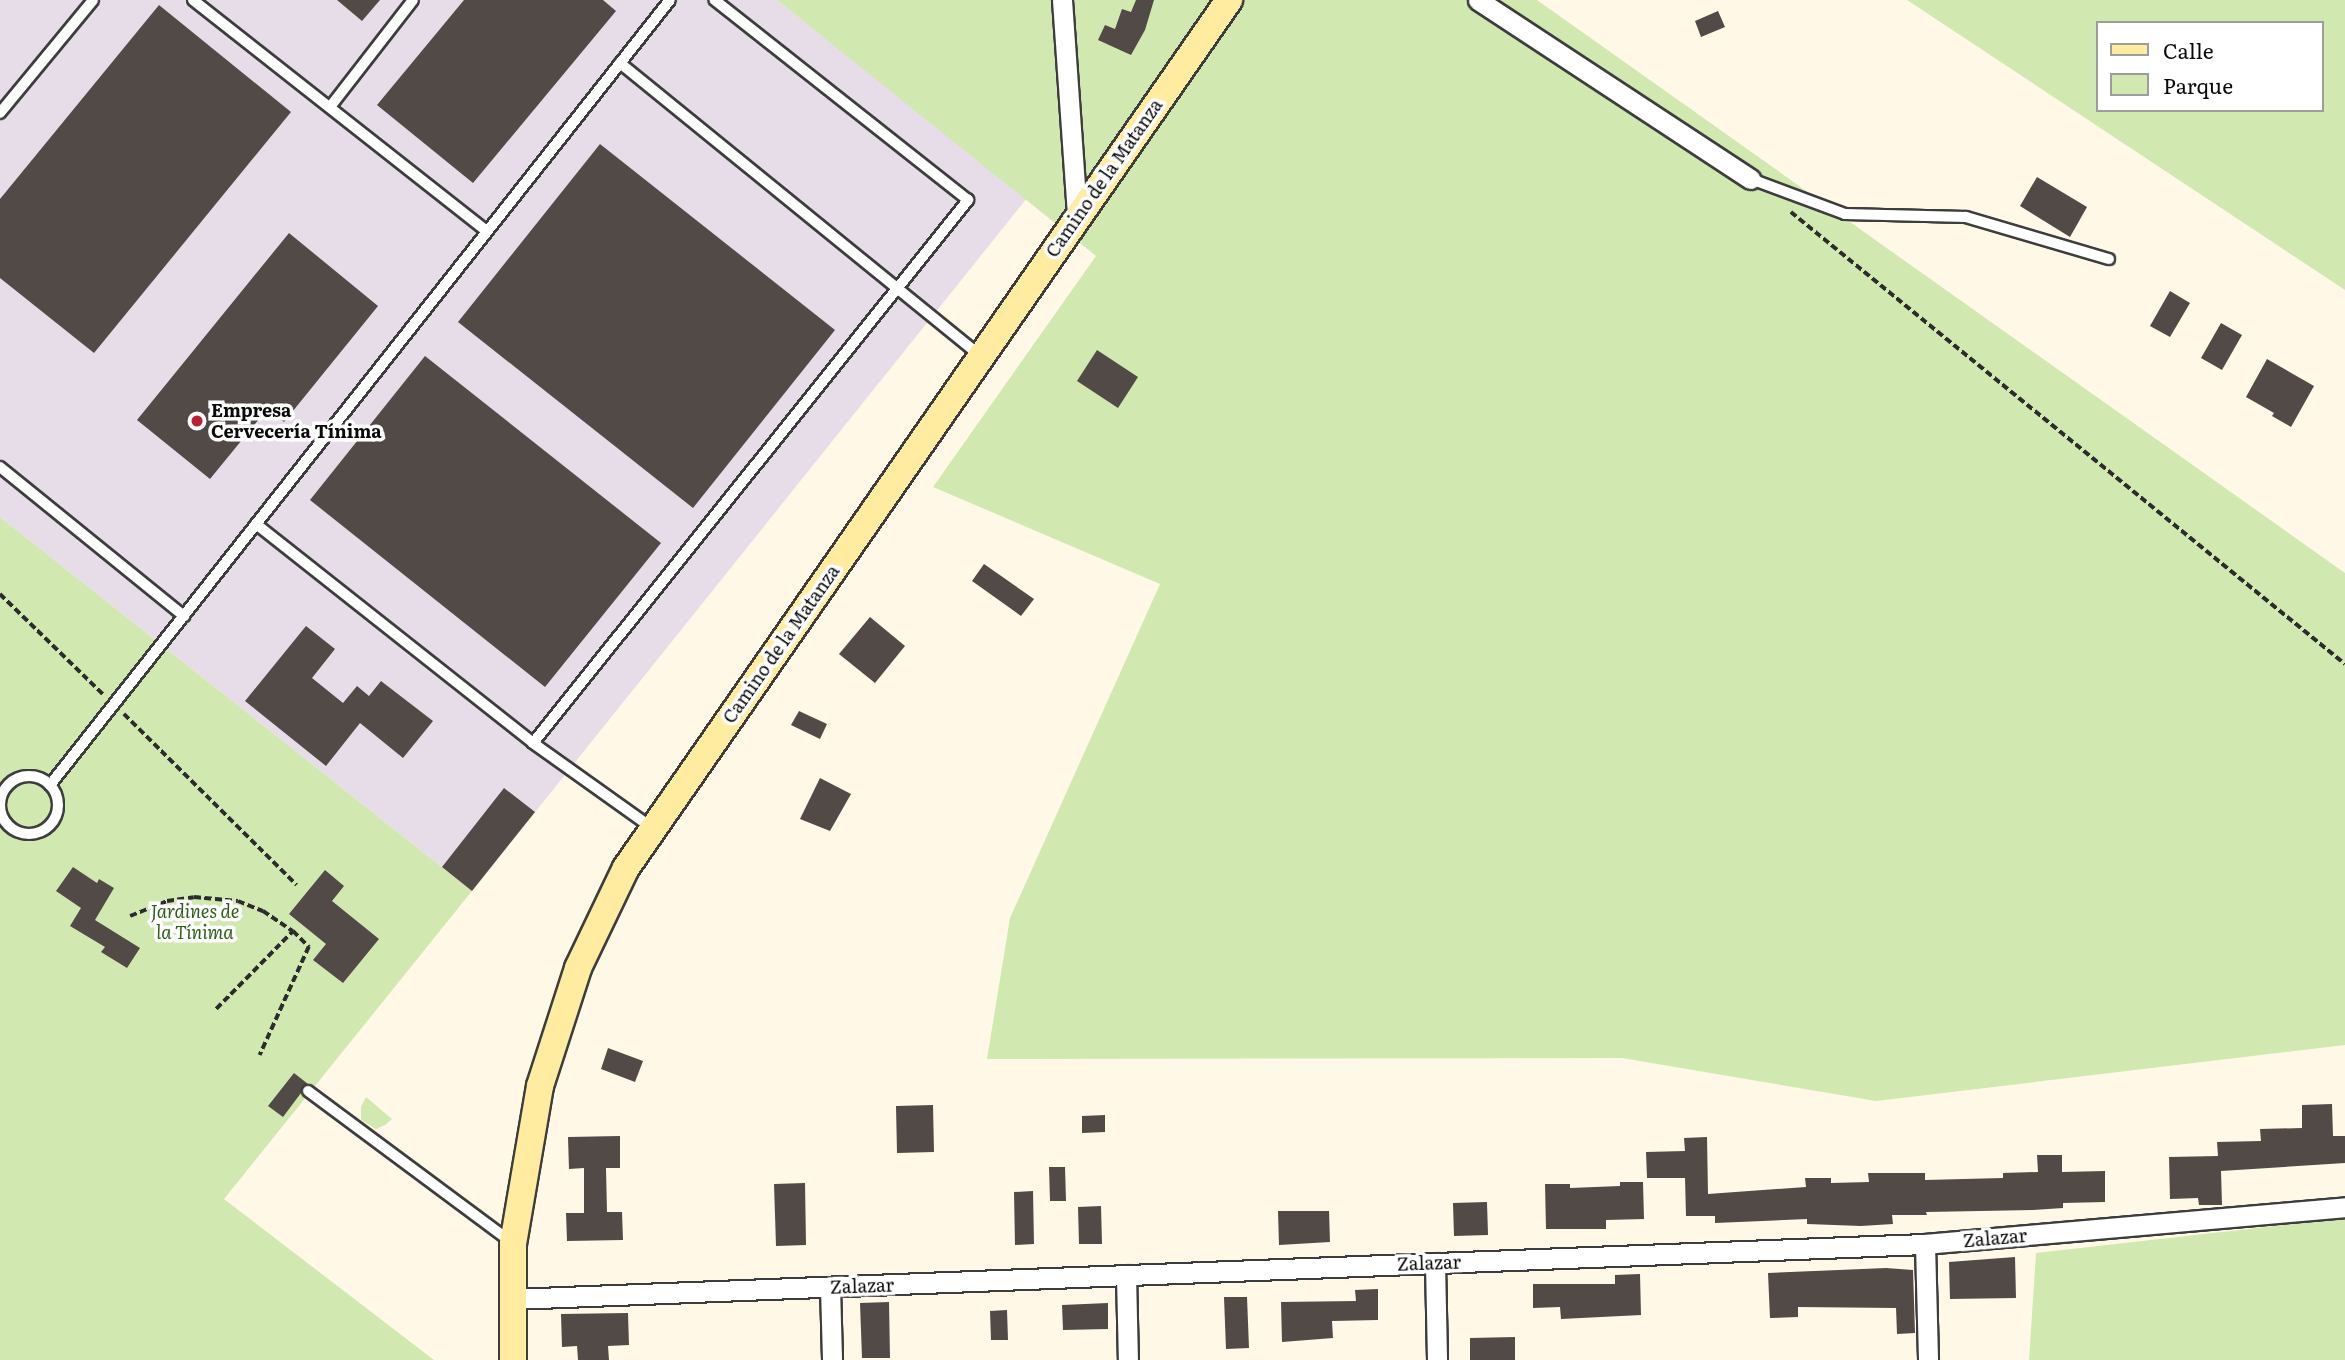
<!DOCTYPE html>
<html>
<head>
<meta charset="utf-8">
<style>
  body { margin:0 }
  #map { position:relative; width:2345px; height:1360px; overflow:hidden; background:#fff8e6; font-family:Literata,serif }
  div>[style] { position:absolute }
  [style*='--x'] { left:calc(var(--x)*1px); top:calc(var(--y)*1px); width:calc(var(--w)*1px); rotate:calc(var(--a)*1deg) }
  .industrial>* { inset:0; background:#e7dde9 }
  .green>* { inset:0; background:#d2e8b1 }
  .building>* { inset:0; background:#524a46 }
  .path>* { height:3.5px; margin-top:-1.75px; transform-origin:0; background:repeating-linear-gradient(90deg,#2c2c2c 0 7px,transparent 0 10.5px) }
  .roads { filter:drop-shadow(2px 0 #3d3d3d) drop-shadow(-2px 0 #3d3d3d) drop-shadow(0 2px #3d3d3d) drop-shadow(0 -2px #3d3d3d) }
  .lane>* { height:10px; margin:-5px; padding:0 5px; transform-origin:5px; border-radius:5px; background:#fff }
  .lane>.ring { margin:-5px; padding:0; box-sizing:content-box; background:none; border:10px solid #fff; border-radius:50% }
  .street>* { height:19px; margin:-9.5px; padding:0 9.5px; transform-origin:9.5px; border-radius:9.5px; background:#fff }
  .secondary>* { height:26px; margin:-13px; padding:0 13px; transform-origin:13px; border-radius:13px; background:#ffeca1 }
  .dots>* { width:19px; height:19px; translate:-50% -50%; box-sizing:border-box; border:4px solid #fff; border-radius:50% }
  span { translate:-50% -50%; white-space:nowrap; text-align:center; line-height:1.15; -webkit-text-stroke:7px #fff; paint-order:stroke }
  .street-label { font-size:18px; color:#0a0a0a }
  .poi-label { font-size:18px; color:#0a0a0a; font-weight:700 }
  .left { translate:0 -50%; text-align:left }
  .park-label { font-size:18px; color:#2f601b; font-style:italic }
  .legend { position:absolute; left:2096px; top:21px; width:228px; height:91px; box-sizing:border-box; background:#fff; border:2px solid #9d9d9d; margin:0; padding:9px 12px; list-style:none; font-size:21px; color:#0a0a0a }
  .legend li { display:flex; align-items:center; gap:14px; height:35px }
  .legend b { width:35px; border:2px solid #9d9d9d }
</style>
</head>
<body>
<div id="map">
  <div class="industrial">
    <i style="clip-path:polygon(0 0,777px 0,1027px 198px,472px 891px,0 517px)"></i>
  </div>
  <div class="green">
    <i style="clip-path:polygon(777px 0,1537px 0,2345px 573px,2345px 1045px,1876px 1101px,1622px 1058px,987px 1059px,1010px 918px,1160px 584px,933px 487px,1096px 256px)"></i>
    <i style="clip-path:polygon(evenodd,1907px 0,2345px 0,2345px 290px,1907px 0,2098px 23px,2322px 23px,2322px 110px,2098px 110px,2098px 23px)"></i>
    <i style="clip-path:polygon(0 517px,472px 891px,224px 1199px,434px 1360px,0 1360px)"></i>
    <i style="clip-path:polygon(366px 1097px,392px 1119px,385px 1125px,376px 1129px,361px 1120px,361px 1107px)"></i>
    <i style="clip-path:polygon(2345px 1218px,2345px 1360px,2029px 1360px,2036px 1253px)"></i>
  </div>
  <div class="building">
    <i style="clip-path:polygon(337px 0,380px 0,362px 21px)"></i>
    <i style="clip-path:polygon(464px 0,603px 0,616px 11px,473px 183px,377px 105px)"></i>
    <i style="clip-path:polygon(1136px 0,1154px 0,1145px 30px,1131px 55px,1098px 40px,1105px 25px,1115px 29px,1122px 9px,1131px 12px)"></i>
    <i style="clip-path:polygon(159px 5px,291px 112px,94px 353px,0 278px,0 199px)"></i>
    <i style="clip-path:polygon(1718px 11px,1725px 27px,1701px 37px,1695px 21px)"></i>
    <i style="clip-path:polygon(600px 144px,835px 330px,693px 508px,458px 322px)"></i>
    <i style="clip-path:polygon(2037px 177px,2087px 207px,2070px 237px,2020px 206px)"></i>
    <i style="clip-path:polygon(289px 233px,378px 306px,284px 422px,268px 408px,210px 479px,137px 420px)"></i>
    <i style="clip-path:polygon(2170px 291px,2190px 303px,2170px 337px,2150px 326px)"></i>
    <i style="clip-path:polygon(2221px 323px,2242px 335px,2222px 370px,2201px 358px)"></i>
    <i style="clip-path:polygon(1097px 350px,1138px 377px,1118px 408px,1077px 381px)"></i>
    <i style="clip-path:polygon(425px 356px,661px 543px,545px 687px,310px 500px)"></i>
    <i style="clip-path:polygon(2267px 359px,2314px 386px,2291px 427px,2272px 416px,2274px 413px,2246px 397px)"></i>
    <i style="clip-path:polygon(984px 564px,1034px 599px,1021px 616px,972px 581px)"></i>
    <i style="clip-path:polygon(870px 617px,905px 646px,875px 683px,839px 654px)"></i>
    <i style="clip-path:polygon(306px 626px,335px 649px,312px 678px,343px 703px,357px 686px,369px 696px,381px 681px,433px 721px,403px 758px,360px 723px,326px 766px,245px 701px)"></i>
    <i style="clip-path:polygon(799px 711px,827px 724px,820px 739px,791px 725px)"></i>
    <i style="clip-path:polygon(820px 778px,851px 794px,830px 831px,800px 819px)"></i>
    <i style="clip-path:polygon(504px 788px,535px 812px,472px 891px,442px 867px)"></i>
    <i style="clip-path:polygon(73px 867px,97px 883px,99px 879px,114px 888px,95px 920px,140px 948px,127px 968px,101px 952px,105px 947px,70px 926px,81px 908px,56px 891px)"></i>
    <i style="clip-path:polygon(325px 870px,344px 886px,332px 901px,379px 939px,343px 983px,313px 960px,326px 944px,289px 914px)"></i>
    <i style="clip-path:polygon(608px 1048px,643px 1061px,635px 1082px,601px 1069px)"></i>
    <i style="clip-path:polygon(294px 1073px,308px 1084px,303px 1086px,301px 1093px,283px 1117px,268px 1106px)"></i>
    <i style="clip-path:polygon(2332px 1104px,2333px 1136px,2345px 1136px,2345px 1163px,2221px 1171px,2222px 1205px,2199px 1205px,2198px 1198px,2170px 1199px,2169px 1157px,2218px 1156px,2217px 1142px,2261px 1141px,2260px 1129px,2302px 1128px,2302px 1105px)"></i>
    <i style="clip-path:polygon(933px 1105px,934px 1152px,897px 1153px,896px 1106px)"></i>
    <i style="clip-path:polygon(1105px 1115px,1105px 1132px,1082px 1133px,1082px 1116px)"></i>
    <i style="clip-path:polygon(620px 1136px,620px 1168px,606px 1168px,607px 1212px,622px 1212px,623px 1240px,567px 1241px,566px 1213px,584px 1213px,584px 1168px,569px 1169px,568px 1137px)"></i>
    <i style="clip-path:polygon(1707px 1137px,1708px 1194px,1806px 1187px,1805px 1178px,1831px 1178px,1831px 1183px,1869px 1182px,1868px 1173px,1925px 1173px,1925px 1180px,2003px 1178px,2003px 1173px,2038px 1172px,2037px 1155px,2062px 1155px,2062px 1172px,2105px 1171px,2105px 1202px,2063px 1203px,2063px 1208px,2033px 1210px,1926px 1212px,1927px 1215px,1892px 1215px,1893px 1224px,1861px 1226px,1807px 1224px,1807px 1219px,1715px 1223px,1715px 1216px,1686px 1216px,1685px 1178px,1647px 1178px,1646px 1152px,1685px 1151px,1684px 1138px)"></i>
    <i style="clip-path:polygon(1049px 1167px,1065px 1167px,1066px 1201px,1050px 1201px)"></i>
    <i style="clip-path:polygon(1620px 1182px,1643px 1182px,1644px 1219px,1606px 1220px,1606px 1229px,1546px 1229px,1545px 1184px,1570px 1184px,1570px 1188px,1620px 1186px)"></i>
    <i style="clip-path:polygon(805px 1183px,806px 1245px,776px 1246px,774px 1184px)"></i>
    <i style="clip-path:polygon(1033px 1191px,1034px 1244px,1015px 1245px,1014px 1192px)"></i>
    <i style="clip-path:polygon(1487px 1202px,1488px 1235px,1454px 1236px,1453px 1203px)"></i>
    <i style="clip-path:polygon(1101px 1206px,1102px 1244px,1079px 1244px,1078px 1207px)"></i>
    <i style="clip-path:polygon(1278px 1211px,1329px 1211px,1330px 1242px,1279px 1245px)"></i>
    <i style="clip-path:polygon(2015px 1257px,2016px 1298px,1950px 1299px,1949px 1262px)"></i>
    <i style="clip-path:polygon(1886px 1268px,1913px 1270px,1915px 1333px,1897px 1334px,1896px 1308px,1798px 1307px,1798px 1317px,1770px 1318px,1768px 1273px)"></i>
    <i style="clip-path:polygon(1640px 1274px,1641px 1315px,1561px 1319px,1560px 1307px,1533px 1308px,1533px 1284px,1615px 1284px,1615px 1275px)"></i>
    <i style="clip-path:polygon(1378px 1289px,1378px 1320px,1332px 1321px,1333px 1338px,1282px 1342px,1281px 1302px,1356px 1301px,1355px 1290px)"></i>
    <i style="clip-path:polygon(1224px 1297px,1247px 1297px,1249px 1348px,1226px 1349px)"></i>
    <i style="clip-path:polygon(889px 1302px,890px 1358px,862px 1358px,860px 1303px)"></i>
    <i style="clip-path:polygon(1108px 1303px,1108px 1329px,1063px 1330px,1062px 1305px)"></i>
    <i style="clip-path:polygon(1007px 1310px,1008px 1340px,991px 1340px,990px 1311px)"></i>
    <i style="clip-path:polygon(628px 1313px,629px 1345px,608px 1346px,609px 1360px,578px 1360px,577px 1346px,562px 1347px,561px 1314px)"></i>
    <i style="clip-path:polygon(1515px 1337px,1515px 1360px,1470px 1360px,1470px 1338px)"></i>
  </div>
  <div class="path">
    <i style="--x:1791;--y:212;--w:715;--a:39.21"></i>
    <i style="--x:0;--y:594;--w:144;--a:44.2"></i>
    <i style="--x:124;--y:714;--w:243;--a:44.7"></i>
    <i style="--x:130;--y:916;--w:40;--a:-22"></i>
    <i style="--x:167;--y:901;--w:27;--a:-8"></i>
    <i style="--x:194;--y:897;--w:44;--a:5.2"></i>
    <i style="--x:238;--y:901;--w:27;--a:22"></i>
    <i style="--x:263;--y:911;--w:36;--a:34"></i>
    <i style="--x:293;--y:931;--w:23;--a:45"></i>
    <i style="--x:309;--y:947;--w:119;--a:114.4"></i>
    <i style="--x:216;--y:1009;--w:110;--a:-45.4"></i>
  </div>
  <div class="roads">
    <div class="lane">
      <i style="--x:193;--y:0;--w:374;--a:38.2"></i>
      <i style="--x:620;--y:63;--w:465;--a:39.1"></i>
      <i style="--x:330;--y:107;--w:135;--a:-52.2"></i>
      <i style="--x:0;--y:113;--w:146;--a:-50.5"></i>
      <i style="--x:1751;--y:179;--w:100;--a:20.4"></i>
      <i style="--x:1845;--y:214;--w:121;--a:1.4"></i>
      <i style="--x:1966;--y:217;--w:149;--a:16.4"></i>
      <i style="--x:0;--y:467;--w:237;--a:39"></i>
      <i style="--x:256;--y:524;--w:353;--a:38.3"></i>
      <i style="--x:533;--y:743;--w:696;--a:-51.3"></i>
      <i style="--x:968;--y:200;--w:323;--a:-141.7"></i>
      <i style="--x:533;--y:743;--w:146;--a:35.5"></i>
      <i class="ring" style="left:0;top:776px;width:48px;height:48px"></i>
      <i style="--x:50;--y:785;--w:1000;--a:-51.7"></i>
      <i style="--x:308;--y:1091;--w:252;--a:36.6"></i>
    </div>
    <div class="street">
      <i style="--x:1062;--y:0;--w:217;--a:86"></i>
      <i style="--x:1478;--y:0;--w:326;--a:33.3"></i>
      <i style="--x:1925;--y:1244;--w:116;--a:88.5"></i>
      <i style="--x:1435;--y:1263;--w:97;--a:88.8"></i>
      <i style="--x:1126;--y:1275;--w:85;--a:88.7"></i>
      <i style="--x:830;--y:1287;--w:73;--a:88.4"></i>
      <i style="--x:512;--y:1299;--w:1414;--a:-2.23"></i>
      <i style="--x:1925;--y:1244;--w:422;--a:-5"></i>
    </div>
    <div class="secondary">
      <i style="--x:513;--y:1360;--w:116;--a:-90"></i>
      <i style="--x:513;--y:1244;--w:160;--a:-80.3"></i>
      <i style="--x:540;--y:1086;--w:124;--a:-72.1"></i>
      <i style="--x:578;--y:968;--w:111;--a:-64.4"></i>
      <i style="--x:626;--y:868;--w:1057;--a:-55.21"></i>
    </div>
  </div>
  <div class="dots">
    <i style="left:197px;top:421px;background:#ba2136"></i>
  </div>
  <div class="street-label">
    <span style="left:1104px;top:178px;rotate:-55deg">Camino de la Matanza</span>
    <span style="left:781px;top:644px;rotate:-55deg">Camino de la Matanza</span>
    <span style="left:1995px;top:1238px;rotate:-5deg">Zalazar</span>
    <span style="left:1429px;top:1263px;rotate:-2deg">Zalazar</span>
    <span style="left:862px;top:1286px;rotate:-2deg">Zalazar</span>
  </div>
  <div class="poi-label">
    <span class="left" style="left:211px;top:421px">Empresa<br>Cervecería Tínima</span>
  </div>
  <div class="park-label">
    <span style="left:195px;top:922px">Jardines de<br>la Tínima</span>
  </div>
  <ul class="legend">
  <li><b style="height:9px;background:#ffeca1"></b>Calle</li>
  <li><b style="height:19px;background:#d2e8b1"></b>Parque</li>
  </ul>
</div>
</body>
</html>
